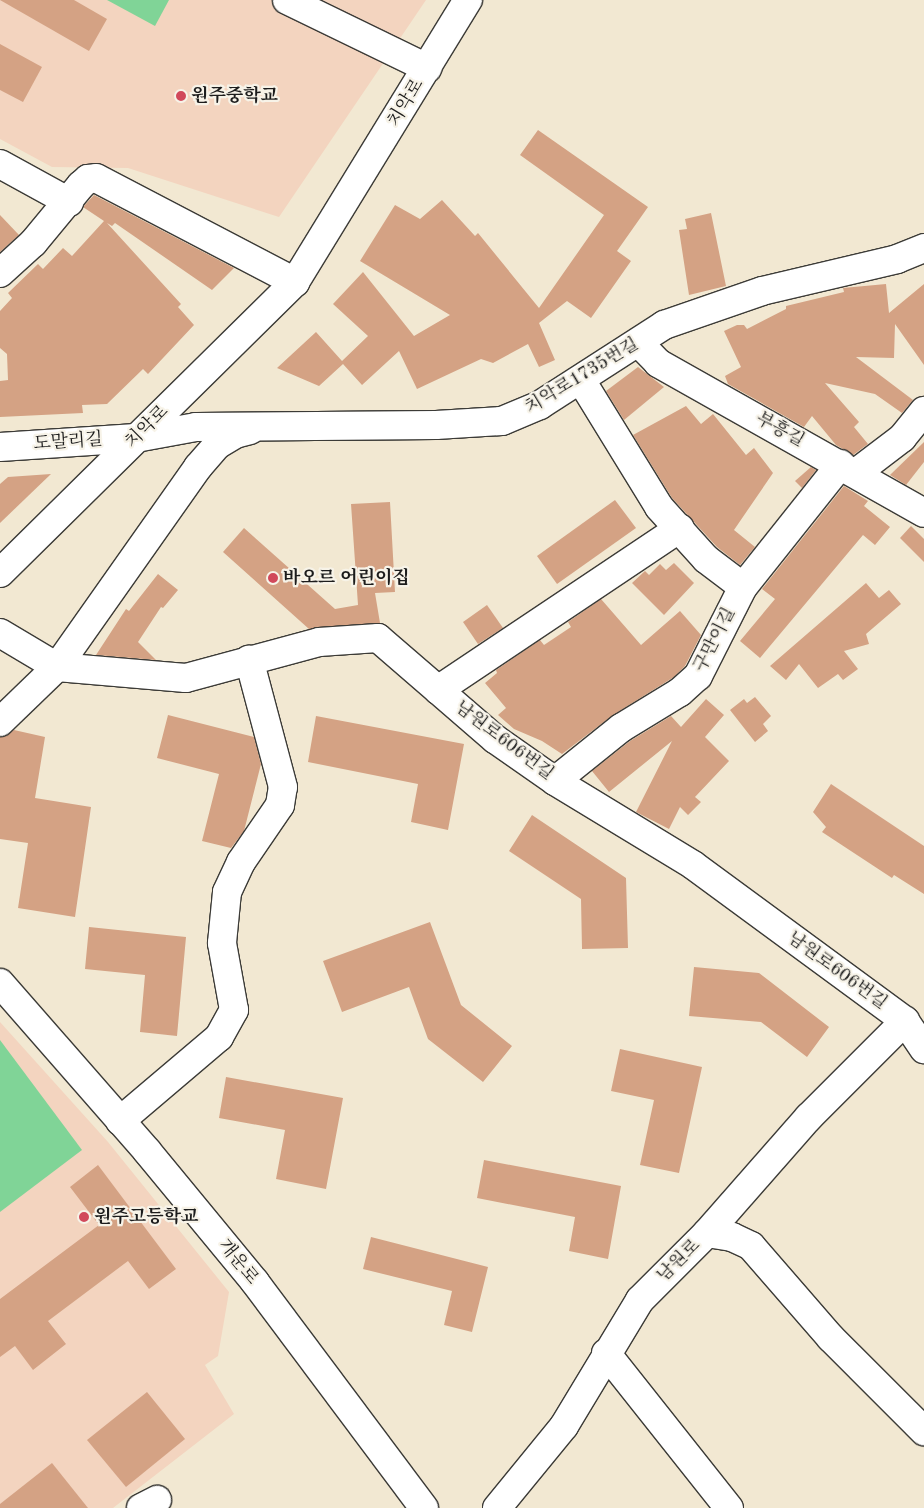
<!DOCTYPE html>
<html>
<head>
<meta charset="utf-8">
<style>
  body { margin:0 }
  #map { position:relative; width:924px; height:1508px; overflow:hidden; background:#f2e8d2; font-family:"Old Standard TT","Noto Serif KR",serif }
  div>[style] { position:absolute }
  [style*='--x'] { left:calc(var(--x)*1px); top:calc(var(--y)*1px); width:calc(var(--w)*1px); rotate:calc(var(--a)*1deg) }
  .built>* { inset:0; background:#f3d4bf }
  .green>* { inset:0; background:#80d497 }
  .building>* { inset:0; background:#d4a284 }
  .roads { filter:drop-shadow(1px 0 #3c3b37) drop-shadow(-1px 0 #3c3b37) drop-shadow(0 1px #3c3b37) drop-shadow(0 -1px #3c3b37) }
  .minor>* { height:28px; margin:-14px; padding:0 14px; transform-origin:14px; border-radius:14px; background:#fff }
  .major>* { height:28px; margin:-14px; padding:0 14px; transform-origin:14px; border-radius:14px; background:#fff }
  .dots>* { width:14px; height:14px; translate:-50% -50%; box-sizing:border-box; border:2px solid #f7f3e8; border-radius:50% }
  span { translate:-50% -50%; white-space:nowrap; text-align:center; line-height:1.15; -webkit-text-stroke:4.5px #f7f3e8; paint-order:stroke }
  .poi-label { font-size:18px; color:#1c1c1c; font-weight:700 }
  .left { translate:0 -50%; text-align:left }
  .street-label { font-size:18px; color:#1c1c1c }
</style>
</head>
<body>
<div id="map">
  <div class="built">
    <i style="clip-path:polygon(0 0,426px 0,279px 217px,128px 168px,52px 167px,0 139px)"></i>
    <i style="clip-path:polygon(0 1022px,108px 1142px,229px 1292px,218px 1356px,205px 1365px,234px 1414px,113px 1508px,0 1508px)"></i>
  </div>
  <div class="green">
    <i style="clip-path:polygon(107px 0,169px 0,155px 26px)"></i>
    <i style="clip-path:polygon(0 1040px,82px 1150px,0 1212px)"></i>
  </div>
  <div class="building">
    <i style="clip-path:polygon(0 0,74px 0,107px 19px,89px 51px)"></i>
    <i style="clip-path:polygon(0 44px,42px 67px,23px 102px,0 90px)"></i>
    <i style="clip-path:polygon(538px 130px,648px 207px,617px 251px,631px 261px,591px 318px,567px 301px,539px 323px,555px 360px,539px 367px,528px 344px,493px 363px,481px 359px,417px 389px,399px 351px,362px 385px,343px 364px,319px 386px,277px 368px,316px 332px,342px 361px,368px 336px,333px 304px,363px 272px,414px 336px,450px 315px,360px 261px,395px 205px,420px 219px,442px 200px,475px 236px,478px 233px,539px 308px,604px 215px,520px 155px)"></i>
    <i style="clip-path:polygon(94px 195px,234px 268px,212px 290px,115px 223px,112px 226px,107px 223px,181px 304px,178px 307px,194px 325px,148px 374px,143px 369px,107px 404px,82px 405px,83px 413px,0 417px,0 381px,8px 380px,7px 354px,0 348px,0 311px,12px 298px,8px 293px,38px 264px,43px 269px,63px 248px,72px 256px,104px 221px,83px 207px)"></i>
    <i style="clip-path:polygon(711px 213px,726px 286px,689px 295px,679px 230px,687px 229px,685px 219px)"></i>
    <i style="clip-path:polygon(0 215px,19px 235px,0 252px)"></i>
    <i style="clip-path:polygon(886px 284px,889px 313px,924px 284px,924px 365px,895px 324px,894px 358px,856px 357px,913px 400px,902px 413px,875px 394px,825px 383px,859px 422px,854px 427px,868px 444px,853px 455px,836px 445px,812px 416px,804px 427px,728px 384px,725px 376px,741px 367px,724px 331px,737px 325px,744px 325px,747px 329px,786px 309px,786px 306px,844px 292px,843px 288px)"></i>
    <i style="clip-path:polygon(638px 367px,664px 387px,624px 420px,606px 391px)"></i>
    <i style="clip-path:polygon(686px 406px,701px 424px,713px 414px,746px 455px,754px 448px,773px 473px,734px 530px,755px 547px,740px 565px,717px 547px,672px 498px,633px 435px)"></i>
    <i style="clip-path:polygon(924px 442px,924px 462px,906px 485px,890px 475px)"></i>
    <i style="clip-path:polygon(811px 467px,816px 470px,802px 488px,795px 481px)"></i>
    <i style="clip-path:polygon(51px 474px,0 523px,0 484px,8px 477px)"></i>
    <i style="clip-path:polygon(844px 486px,868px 501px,864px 506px,890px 527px,875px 545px,863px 535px,760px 658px,740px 641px,775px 599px,762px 589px)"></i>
    <i style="clip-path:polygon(615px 500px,636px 528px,557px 584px,537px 556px)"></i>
    <i style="clip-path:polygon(390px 502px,395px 592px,375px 593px,380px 623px,309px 629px,223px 552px,244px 528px,335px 609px,358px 605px,351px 504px)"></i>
    <i style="clip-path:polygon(911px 526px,924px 539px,924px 562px,900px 538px)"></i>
    <i style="clip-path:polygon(674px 563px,694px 583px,664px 615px,632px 583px,645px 571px,649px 575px,660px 564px,666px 570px)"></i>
    <i style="clip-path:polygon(158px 574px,178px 590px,163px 608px,161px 607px,138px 642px,156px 660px,96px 655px,126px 609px,129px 611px)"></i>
    <i style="clip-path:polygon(866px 583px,879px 598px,889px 590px,901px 604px,866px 634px,869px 644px,844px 651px,858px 669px,843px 680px,838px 674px,818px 688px,799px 664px,786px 680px,770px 666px)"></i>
    <i style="clip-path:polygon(601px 599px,641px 645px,680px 611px,701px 635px,685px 666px,674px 677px,613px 715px,562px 754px,542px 741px,514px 729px,498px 715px,506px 708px,485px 683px,497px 673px,496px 670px,540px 640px,544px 645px,571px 627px,568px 622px)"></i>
    <i style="clip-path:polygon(487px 605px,503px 628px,478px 644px,463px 622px)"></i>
    <i style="clip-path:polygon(755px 697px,771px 716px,763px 724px,768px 731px,755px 742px,730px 710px,744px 699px,747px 703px)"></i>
    <i style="clip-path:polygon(706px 699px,724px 715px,705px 737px,729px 761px,695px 797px,701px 802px,688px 815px,680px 807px,669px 829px,636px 812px,672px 741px,609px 792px,592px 771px,630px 741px,671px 716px,681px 727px)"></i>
    <i style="clip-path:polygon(168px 715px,254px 737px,261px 764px,244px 831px,231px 848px,202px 841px,219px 774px,157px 758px)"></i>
    <i style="clip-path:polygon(316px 716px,464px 744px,448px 830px,411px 822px,418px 784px,308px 762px)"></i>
    <i style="clip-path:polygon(14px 730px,45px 737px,35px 798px,91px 807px,75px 917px,18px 908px,28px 843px,0 839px,0 737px)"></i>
    <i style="clip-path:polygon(831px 784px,924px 846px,924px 894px,894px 875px,892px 878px,822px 832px,826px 827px,813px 812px)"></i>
    <i style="clip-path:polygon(532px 815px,626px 878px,628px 948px,582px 949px,581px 899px,509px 851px)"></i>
    <i style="clip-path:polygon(430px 922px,461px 1005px,512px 1046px,483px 1082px,428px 1039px,409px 987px,342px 1012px,323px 961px)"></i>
    <i style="clip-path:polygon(89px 927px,186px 937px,177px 1036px,140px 1032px,145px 975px,85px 969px)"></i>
    <i style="clip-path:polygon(694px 967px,759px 973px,829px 1027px,807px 1057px,761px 1022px,689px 1016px)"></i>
    <i style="clip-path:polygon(620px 1049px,702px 1067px,679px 1173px,640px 1165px,654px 1100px,611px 1091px)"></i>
    <i style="clip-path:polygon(226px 1077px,343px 1098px,326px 1189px,276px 1179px,285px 1130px,219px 1118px)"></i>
    <i style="clip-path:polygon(484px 1160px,621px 1186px,608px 1259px,569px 1251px,575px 1217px,477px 1198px)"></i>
    <i style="clip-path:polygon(98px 1165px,176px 1269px,149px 1289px,128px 1261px,48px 1321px,66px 1344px,33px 1370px,15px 1346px,0 1357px,0 1299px,99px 1225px,70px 1187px)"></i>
    <i style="clip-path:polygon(371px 1237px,488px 1267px,472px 1332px,444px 1325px,452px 1291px,363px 1269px)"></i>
    <i style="clip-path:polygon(147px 1392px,185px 1439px,126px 1487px,87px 1440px)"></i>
    <i style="clip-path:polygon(52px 1463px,88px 1508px,0 1508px,0 1504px)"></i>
  </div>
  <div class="roads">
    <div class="minor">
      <i style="--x:287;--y:0;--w:156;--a:25.9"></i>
      <i style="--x:0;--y:164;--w:79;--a:28.8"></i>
      <i style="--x:0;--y:273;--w:45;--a:-42.3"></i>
      <i style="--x:33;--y:243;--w:75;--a:-50.4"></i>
      <i style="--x:81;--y:185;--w:9;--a:-41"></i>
      <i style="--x:88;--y:179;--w:8;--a:-7"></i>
      <i style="--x:96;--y:178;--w:225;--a:27.6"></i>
      <i style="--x:639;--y:343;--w:28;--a:46"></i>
      <i style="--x:658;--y:363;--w:305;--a:29.4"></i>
      <i style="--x:581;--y:380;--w:149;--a:58.4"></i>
      <i style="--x:659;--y:507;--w:70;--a:47.9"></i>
      <i style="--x:706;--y:559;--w:46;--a:37.1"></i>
      <i style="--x:0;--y:447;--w:136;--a:-3.8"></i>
      <i style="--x:136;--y:438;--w:61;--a:-10.4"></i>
      <i style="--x:196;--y:427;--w:240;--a:-0.5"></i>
      <i style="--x:436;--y:425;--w:66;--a:-3.5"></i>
      <i style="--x:502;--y:421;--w:41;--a:-22.8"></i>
      <i style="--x:540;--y:405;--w:148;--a:-32.8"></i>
      <i style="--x:664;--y:325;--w:104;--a:-19.1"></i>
      <i style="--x:762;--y:291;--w:139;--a:-13.3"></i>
      <i style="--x:897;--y:259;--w:29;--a:-22"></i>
      <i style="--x:856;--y:473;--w:58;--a:-37.3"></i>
      <i style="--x:902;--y:438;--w:35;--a:-51"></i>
      <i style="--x:0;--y:633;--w:66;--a:30.8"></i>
      <i style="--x:57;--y:667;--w:129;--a:4.9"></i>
      <i style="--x:186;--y:678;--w:138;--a:-15.1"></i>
      <i style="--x:319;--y:642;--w:59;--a:-3.9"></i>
      <i style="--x:378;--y:638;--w:155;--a:40.8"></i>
      <i style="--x:495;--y:739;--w:73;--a:35"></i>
      <i style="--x:555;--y:781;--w:162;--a:31.3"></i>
      <i style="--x:693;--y:865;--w:263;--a:36.3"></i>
      <i style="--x:905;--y:1021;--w:34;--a:56"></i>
      <i style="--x:438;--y:690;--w:291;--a:-33.8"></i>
      <i style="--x:0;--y:722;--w:79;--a:-44"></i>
      <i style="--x:57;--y:667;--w:245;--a:-54.8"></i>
      <i style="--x:198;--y:467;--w:29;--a:-49"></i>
      <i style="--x:217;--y:445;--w:21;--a:-31"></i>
      <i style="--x:235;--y:434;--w:16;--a:-15"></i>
      <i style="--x:555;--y:781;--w:85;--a:-38.8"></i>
      <i style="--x:621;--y:728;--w:69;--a:-31.4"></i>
      <i style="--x:680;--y:692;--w:24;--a:-42"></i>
      <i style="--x:698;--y:676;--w:100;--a:-63.2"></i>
      <i style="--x:743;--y:587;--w:157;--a:-51.5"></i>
      <i style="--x:0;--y:983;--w:223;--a:48.8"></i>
      <i style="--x:147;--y:1151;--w:170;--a:50.5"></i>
      <i style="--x:255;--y:1282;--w:282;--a:53.2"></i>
      <i style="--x:120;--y:1121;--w:130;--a:-40.3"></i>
      <i style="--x:219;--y:1037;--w:31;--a:-61"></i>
      <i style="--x:234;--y:1010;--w:68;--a:-100.2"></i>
      <i style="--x:222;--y:943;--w:51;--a:-84.4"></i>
      <i style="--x:227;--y:892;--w:33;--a:-65"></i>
      <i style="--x:241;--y:862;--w:69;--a:-55.6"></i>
      <i style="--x:280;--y:805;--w:18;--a:-81"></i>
      <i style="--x:283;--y:787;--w:132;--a:-104.9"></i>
      <i style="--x:707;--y:1233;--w:25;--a:9"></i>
      <i style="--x:732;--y:1237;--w:21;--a:25"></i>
      <i style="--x:751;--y:1246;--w:122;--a:49"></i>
      <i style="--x:831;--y:1338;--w:132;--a:45"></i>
      <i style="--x:606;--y:1353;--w:198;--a:51.6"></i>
      <i style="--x:141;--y:1508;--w:18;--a:-27"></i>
      <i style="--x:497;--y:1508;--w:106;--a:-50.7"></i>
      <i style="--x:564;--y:1426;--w:147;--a:-58.9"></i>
      <i style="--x:640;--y:1300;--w:95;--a:-45"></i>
      <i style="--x:707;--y:1233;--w:154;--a:-48.7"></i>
      <i style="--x:809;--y:1117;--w:136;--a:-45"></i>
    </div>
    <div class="major">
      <i style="--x:0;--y:573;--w:414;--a:-44.6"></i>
      <i style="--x:295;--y:282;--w:331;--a:-58.5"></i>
    </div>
  </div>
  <div class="dots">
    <i style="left:181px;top:96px;background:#d1495b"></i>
    <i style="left:273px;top:578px;background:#d1495b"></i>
    <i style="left:84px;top:1217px;background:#d1495b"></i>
  </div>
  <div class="poi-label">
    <span class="left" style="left:191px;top:96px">원주중학교</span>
    <span class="left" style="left:283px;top:578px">바오르 어린이집</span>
    <span class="left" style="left:94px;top:1217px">원주고등학교</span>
  </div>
  <div class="street-label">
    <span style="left:406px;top:103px;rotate:-59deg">치악로</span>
    <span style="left:582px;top:376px;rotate:-31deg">치악로1735번길</span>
    <span style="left:147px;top:427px;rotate:-45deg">치악로</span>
    <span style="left:780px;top:430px;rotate:29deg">부흥길</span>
    <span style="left:68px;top:442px;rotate:-4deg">도말리길</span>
    <span style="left:715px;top:640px;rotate:-63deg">구만이길</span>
    <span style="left:504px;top:741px;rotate:37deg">남원로606번길</span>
    <span style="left:837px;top:971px;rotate:36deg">남원로606번길</span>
    <span style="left:679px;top:1261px;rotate:-45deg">남원로</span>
    <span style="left:238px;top:1262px;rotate:51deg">개운로</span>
  </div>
</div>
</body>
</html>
